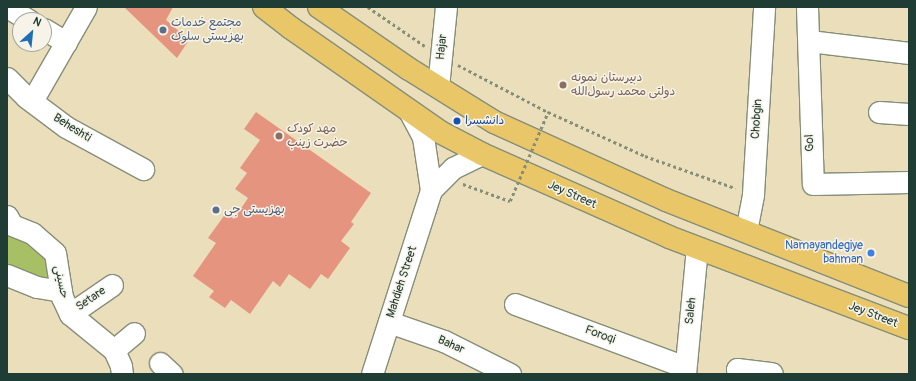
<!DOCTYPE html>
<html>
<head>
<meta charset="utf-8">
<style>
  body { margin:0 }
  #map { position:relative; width:916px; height:381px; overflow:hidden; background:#ebdfbb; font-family:Pangolin,"Playpen Sans Arabic",sans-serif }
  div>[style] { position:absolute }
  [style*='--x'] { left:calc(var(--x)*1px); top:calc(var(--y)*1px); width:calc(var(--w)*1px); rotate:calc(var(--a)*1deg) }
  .green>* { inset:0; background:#a7c066 }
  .building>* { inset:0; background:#e5957f }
  .path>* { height:2.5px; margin-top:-1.25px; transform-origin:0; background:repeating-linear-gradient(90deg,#858e78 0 3px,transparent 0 6px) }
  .roads { filter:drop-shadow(1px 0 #858e78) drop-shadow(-1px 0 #858e78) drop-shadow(0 1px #858e78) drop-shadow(0 -1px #858e78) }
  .minor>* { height:21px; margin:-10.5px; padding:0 10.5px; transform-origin:10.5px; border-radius:10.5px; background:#fff }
  .major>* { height:22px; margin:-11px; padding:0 11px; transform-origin:11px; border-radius:11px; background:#e9c769 }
  .path-bridge>* { height:2.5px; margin-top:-1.25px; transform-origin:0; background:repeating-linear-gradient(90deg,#858e78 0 3px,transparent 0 6px) }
  .dots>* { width:11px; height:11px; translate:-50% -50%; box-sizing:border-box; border:2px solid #f7f3e8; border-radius:50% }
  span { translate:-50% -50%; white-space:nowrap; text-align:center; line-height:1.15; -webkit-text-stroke:3px #f7f3e8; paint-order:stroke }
  .service-label { font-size:12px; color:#4e5e75 }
  .left { translate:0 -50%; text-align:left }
  .street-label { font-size:12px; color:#1f3d34 }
  .education-label { font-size:12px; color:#785e54 }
  .transit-label { font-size:12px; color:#164399 }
  .shop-label { font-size:12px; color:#366cbe }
  .right { translate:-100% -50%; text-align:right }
  .frame { position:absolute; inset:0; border:8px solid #1f3d34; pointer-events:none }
  .north { position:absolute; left:12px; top:12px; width:40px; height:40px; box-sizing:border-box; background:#f7f3e8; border:1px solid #a1aaa0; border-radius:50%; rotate:27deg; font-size:11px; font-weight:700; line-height:16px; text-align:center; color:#1f3d34 }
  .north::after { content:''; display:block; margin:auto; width:14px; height:18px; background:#1f6fb2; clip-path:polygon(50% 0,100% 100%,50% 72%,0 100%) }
</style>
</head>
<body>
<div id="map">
  <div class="green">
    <i style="clip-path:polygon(7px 232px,24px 242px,45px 259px,48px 280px,7px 264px)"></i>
  </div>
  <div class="building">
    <i style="clip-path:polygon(124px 7px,173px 7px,166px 20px,189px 40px,177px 58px)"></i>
    <i style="clip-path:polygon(256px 112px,371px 193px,351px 222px,354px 224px,341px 241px,350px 248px,328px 279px,321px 274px,310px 289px,289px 274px,280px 287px,273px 281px,250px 314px,231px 300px,225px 308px,209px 297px,214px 291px,193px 276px,216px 243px,208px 238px,226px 213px,234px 219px,248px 198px,235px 189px,247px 173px,240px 168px,260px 140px,244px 129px)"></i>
  </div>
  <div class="path">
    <i style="--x:368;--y:7;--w:69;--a:34.4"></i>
    <i style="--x:458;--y:65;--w:102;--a:27.6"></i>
    <i style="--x:548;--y:112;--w:107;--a:24.4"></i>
    <i style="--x:645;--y:156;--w:96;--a:19.6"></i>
    <i style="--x:463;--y:184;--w:50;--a:19.9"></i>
  </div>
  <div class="roads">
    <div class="minor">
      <i style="--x:7;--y:7;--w:26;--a:31"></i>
      <i style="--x:807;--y:7;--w:177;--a:88.1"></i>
      <i style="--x:813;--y:184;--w:96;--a:-1.2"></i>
      <i style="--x:44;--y:29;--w:26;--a:31"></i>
      <i style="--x:809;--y:41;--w:101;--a:6.8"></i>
      <i style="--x:7;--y:78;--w:27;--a:45"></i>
      <i style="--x:26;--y:97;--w:50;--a:36.9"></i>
      <i style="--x:66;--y:127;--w:88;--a:28.6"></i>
      <i style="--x:438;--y:87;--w:80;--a:-84.3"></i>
      <i style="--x:32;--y:101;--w:108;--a:-60.1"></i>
      <i style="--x:879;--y:112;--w:30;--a:4"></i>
      <i style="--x:431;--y:190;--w:31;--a:-45"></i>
      <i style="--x:453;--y:168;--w:32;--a:-26"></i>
      <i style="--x:7;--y:216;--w:10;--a:61"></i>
      <i style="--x:12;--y:225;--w:22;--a:22"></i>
      <i style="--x:32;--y:233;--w:30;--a:41"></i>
      <i style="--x:55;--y:253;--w:45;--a:81"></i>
      <i style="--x:62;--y:297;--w:19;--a:65"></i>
      <i style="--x:70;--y:314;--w:57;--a:39.3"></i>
      <i style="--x:114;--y:350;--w:17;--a:66"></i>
      <i style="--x:121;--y:366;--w:8;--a:83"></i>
      <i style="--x:746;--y:231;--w:38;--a:-79"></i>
      <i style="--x:753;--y:194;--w:187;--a:-86.6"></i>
      <i style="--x:7;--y:275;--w:32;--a:22"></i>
      <i style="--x:37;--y:287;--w:24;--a:9"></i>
      <i style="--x:515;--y:304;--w:181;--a:20.3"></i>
      <i style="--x:70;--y:314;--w:51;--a:-34.6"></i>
      <i style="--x:389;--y:322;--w:58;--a:19.1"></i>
      <i style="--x:444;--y:341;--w:74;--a:26.6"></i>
      <i style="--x:114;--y:350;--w:26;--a:-40"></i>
      <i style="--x:160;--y:363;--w:16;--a:43"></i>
      <i style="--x:372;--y:374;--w:193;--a:-72.2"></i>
      <i style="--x:431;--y:190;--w:54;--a:-98.6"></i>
      <i style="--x:423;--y:137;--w:30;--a:-118"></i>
      <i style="--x:685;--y:374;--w:127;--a:-84.6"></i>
      <i style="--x:738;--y:374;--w:5;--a:-101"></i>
      <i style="--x:737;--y:369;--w:35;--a:7"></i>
    </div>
    <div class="major">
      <i style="--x:264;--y:7;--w:34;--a:38"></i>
      <i style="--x:291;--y:28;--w:182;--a:34.9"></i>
      <i style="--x:440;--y:132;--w:47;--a:27.6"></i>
      <i style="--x:482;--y:154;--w:205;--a:23.9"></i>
      <i style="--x:669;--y:237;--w:257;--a:20.8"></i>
      <i style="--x:319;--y:7;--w:109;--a:34.6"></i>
      <i style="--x:409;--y:69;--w:100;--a:31.9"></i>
      <i style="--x:494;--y:122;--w:189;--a:24.4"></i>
      <i style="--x:666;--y:200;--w:261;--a:21.6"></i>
    </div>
  </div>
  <div class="path-bridge">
    <i style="--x:510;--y:201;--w:97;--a:-66.9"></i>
  </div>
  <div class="dots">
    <i style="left:163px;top:30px;background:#5c6f8a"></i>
    <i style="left:563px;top:85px;background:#8d6e63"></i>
    <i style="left:457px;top:121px;background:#1a4fb4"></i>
    <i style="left:279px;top:136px;background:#8d6e63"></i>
    <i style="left:216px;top:210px;background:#5c6f8a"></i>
    <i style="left:871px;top:253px;background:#3f7fe0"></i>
  </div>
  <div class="service-label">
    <span class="left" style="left:171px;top:30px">مجتمع خدمات<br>بهزیستی سلوک</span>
    <span class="left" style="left:224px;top:210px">بهزیستی جی</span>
  </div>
  <div class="street-label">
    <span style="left:442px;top:47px;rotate:-84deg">Hajar</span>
    <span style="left:757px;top:119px;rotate:-86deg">Chobgin</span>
    <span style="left:72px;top:128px;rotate:32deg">Beheshti</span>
    <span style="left:810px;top:143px;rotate:-93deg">Gol</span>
    <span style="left:572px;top:195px;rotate:24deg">Jey Street</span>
    <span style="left:61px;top:282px;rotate:78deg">حسینی</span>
    <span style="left:402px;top:282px;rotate:-72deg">Mahdieh Street</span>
    <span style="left:91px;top:299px;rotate:-35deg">Setare</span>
    <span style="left:691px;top:311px;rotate:-84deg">Saleh</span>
    <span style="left:873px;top:315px;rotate:21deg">Jey Street</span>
    <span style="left:600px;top:335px;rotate:20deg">Foroqi</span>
    <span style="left:451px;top:345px;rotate:24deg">Bahar</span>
  </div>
  <div class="education-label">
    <span class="left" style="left:571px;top:85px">دبیرستان نمونه<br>دولتی محمد رسول‌الله</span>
    <span class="left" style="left:287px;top:136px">مهد کودک<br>حضرت زینب</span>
  </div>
  <div class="transit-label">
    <span class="left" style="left:465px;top:121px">دانشسرا</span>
  </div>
  <div class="shop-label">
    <span class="right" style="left:863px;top:253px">Namayandegiye<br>bahman</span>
  </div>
  <div class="frame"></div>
  <div class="north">N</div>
</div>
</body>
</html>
